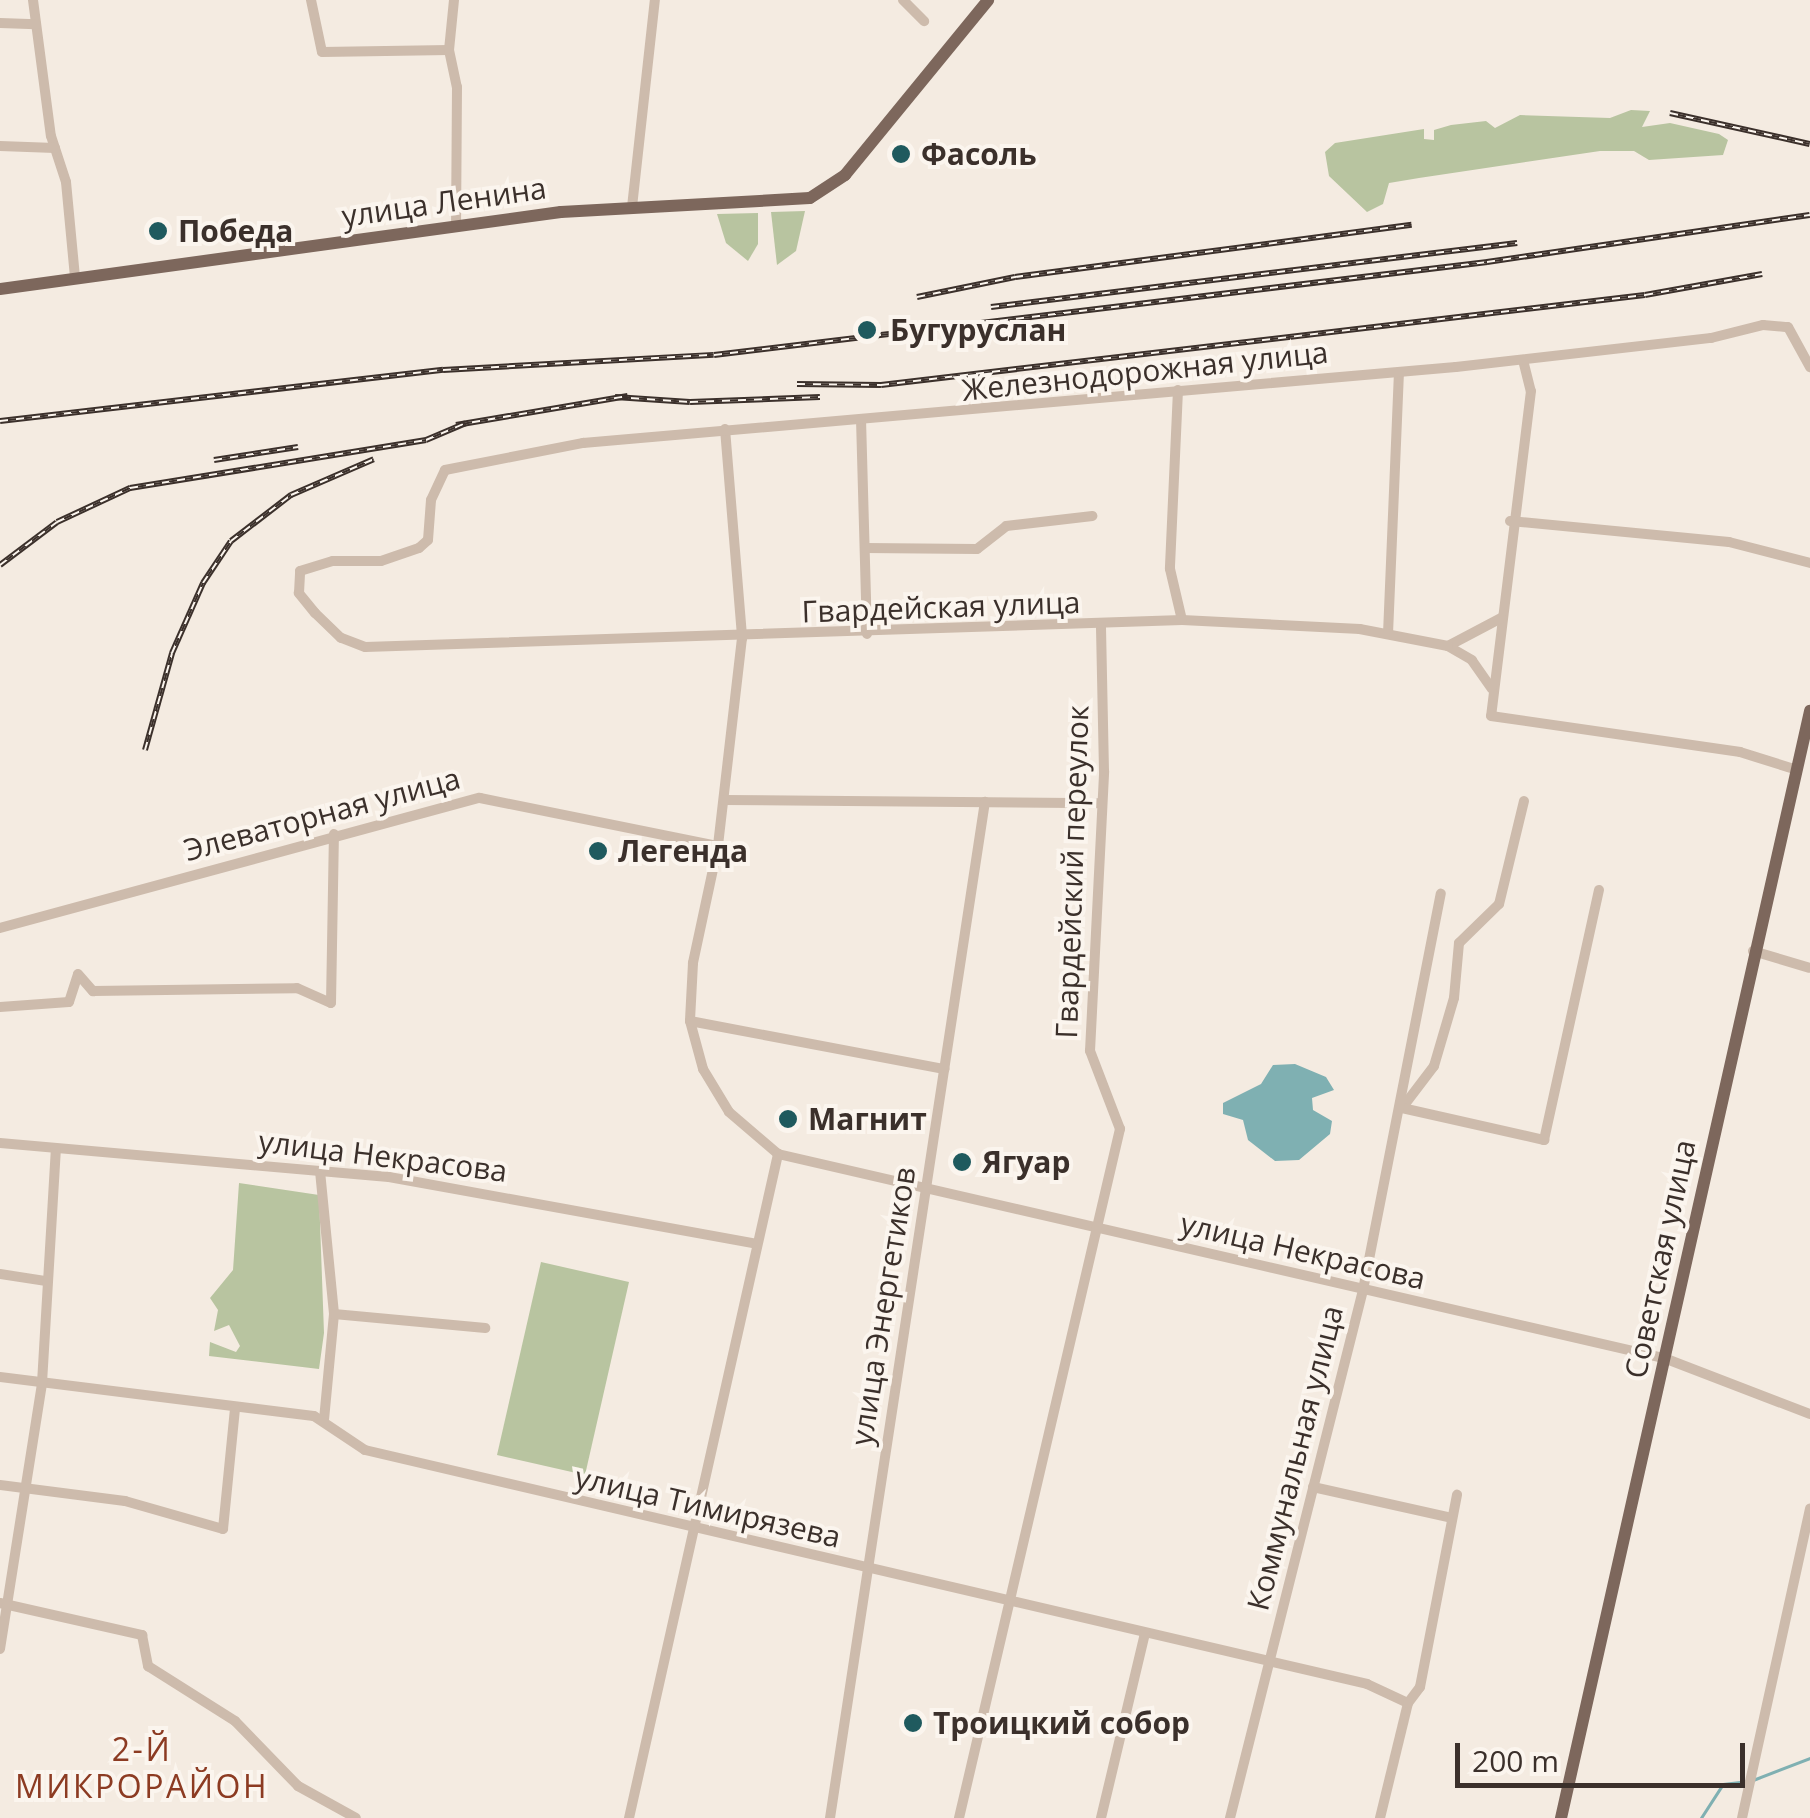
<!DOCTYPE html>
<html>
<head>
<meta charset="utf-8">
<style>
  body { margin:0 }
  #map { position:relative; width:1810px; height:1818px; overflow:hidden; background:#f4ebe1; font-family:"Open Sans",sans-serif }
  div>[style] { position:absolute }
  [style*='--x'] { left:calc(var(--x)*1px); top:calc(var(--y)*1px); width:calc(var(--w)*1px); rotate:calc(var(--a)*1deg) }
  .green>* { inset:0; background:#b8c4a0 }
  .water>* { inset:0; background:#7fb0b2 }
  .stream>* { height:2.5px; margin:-1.25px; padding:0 1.25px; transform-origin:1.25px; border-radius:1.25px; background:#7fb0b2 }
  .minor>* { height:10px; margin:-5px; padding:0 5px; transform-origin:5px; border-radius:5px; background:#cdbbac }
  .major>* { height:12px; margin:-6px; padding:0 6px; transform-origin:6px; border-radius:6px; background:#7d675c }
  .rail>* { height:6px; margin-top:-3px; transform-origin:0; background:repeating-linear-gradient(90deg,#fbf5ee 0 8px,#3b302b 0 16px); box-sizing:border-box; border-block:2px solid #3b302b }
  .dots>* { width:28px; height:28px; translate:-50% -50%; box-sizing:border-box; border:5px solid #fbf5ee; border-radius:50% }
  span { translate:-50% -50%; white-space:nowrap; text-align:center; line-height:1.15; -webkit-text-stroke:8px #fbf5ee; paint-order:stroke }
  .poi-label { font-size:30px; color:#3b302b; font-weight:700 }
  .left { translate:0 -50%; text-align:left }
  .street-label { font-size:30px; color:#3b302b }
  .neighbourhood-label { font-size:32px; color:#8c3b22; letter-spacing:2.5px }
  .scale { position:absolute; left:1455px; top:1743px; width:290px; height:45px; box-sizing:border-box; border:5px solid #3b302b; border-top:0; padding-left:12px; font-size:30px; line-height:35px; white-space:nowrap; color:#3b302b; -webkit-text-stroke:8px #fbf5ee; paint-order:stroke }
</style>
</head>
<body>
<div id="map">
  <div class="green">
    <i style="clip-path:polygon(1631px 110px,1650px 111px,1642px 127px,1670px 123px,1719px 134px,1728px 140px,1723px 155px,1649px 160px,1634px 151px,1600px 151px,1419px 178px,1389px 183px,1383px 204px,1367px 212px,1329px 176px,1325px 152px,1335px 143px,1424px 129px,1424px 139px,1434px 140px,1434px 130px,1451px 125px,1486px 121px,1495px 128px,1520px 115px,1610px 118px)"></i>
    <i style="clip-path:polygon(805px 211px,796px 251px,777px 265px,771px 212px)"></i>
    <i style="clip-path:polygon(758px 213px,758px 244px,748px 261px,726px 243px,717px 214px)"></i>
    <i style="clip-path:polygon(239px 1183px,319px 1195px,324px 1333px,319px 1369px,209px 1356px,210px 1342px,236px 1352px,240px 1346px,229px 1325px,214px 1331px,218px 1310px,210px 1298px,233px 1270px)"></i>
    <i style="clip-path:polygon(541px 1262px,629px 1282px,585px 1475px,497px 1455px)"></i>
  </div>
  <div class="water">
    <i style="clip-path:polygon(1295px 1064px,1326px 1077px,1334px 1090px,1312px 1098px,1313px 1110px,1332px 1121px,1330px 1134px,1299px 1160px,1275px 1161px,1248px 1140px,1243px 1120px,1223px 1114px,1223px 1103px,1261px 1084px,1273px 1065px)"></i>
  </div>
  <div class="stream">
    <i style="--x:1753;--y:1780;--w:61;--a:-21.1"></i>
    <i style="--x:1701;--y:1818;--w:40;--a:-57.1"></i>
    <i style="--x:1723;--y:1784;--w:23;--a:-7"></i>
  </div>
  <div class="minor">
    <i style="--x:33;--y:0;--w:137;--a:82.5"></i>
    <i style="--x:51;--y:136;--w:48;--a:71.9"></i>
    <i style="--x:66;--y:182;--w:96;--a:84.6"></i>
    <i style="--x:311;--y:0;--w:53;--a:78.1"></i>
    <i style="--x:322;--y:52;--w:127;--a:-0.9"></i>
    <i style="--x:454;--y:0;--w:50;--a:95.7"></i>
    <i style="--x:449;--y:50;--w:38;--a:78"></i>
    <i style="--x:457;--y:87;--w:138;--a:90.4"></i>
    <i style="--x:903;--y:0;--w:30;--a:45"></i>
    <i style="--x:0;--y:23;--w:36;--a:2"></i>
    <i style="--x:0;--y:146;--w:55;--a:2.1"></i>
    <i style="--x:632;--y:207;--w:208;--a:-83.7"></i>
    <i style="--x:1523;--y:360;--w:32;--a:76"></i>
    <i style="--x:1531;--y:391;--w:327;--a:97"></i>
    <i style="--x:1491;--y:716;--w:252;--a:8.2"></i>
    <i style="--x:1740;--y:752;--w:60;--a:17.5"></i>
    <i style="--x:1178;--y:390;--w:179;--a:92.6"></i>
    <i style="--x:1170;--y:569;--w:52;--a:76.8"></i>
    <i style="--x:861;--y:419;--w:215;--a:88.4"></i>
    <i style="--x:725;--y:429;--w:210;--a:85.3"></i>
    <i style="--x:742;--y:638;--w:209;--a:96.6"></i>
    <i style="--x:718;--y:846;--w:120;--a:102.1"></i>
    <i style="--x:693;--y:963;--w:58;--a:93"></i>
    <i style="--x:690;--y:1021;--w:50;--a:74.8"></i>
    <i style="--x:703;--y:1069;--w:50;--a:58.8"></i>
    <i style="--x:729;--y:1112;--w:65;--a:40.6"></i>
    <i style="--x:778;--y:1154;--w:909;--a:12.97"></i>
    <i style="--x:1664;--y:1358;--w:156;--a:21"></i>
    <i style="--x:1510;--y:521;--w:220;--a:5.5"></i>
    <i style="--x:1729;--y:542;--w:84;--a:14.5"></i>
    <i style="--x:865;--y:548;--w:112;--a:0.5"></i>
    <i style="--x:977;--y:549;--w:37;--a:-38"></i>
    <i style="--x:1006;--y:526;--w:87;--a:-6.6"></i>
    <i style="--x:1388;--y:634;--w:262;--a:-87.6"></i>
    <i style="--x:1448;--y:646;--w:60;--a:-27.8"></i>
    <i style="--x:1492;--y:689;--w:35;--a:-125"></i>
    <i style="--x:1472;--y:660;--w:28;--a:-150"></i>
    <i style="--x:1448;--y:646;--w:90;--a:-169.1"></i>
    <i style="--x:1360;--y:629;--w:178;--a:-177.1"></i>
    <i style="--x:1182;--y:620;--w:817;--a:178.11"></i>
    <i style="--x:365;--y:647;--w:26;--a:-159"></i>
    <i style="--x:341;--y:638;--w:36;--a:-136"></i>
    <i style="--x:315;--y:613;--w:26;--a:-129"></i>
    <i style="--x:299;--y:593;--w:22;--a:-87"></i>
    <i style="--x:300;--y:571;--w:34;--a:-17"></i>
    <i style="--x:333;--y:561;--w:48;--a:0"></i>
    <i style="--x:381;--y:561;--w:40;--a:-18.9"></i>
    <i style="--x:419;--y:548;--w:12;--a:-42"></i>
    <i style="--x:428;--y:540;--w:40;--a:-85.7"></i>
    <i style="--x:431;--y:500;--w:33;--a:-65"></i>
    <i style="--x:445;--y:470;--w:141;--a:-11.1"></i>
    <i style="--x:583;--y:443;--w:876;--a:-4.98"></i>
    <i style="--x:1456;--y:367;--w:257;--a:-6.5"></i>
    <i style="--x:1711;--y:338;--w:54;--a:-14"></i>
    <i style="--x:1763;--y:325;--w:25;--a:5"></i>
    <i style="--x:1788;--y:327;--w:46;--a:61.2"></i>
    <i style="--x:724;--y:800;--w:378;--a:0.5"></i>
    <i style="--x:1524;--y:801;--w:106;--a:103.6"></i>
    <i style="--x:1499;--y:904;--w:56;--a:135.7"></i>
    <i style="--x:1459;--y:943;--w:55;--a:95.2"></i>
    <i style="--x:1454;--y:998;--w:71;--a:106.4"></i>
    <i style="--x:1434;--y:1066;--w:53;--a:127.3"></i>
    <i style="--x:1402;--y:1108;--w:146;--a:12.7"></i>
    <i style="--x:1544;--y:1140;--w:256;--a:-77.6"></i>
    <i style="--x:0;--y:928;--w:497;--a:-15.2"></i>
    <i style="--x:480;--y:798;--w:243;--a:11.4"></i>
    <i style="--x:1753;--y:951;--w:59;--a:16.6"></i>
    <i style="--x:0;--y:1007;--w:69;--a:-4.1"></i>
    <i style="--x:69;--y:1002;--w:29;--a:-72"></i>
    <i style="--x:78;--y:974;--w:23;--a:49"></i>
    <i style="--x:93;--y:991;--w:204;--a:-0.8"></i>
    <i style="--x:297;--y:988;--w:37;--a:24"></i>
    <i style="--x:331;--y:1003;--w:169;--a:-89"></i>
    <i style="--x:690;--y:1021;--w:259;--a:10.7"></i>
    <i style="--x:0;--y:1143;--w:390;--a:5"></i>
    <i style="--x:389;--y:1177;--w:374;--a:10.3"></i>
    <i style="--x:320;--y:1171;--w:144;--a:84.4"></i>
    <i style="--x:334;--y:1314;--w:105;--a:95.4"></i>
    <i style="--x:0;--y:1274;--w:47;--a:8.7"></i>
    <i style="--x:334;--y:1314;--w:152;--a:5.3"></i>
    <i style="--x:0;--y:1377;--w:316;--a:7.1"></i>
    <i style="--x:314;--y:1416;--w:61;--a:33.7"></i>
    <i style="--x:365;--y:1450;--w:1029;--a:13.14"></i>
    <i style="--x:1367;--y:1684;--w:45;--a:24.9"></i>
    <i style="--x:0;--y:1485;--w:126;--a:7.3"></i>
    <i style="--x:125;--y:1501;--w:102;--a:15.9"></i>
    <i style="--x:223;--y:1529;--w:121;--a:-84.3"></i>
    <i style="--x:1313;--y:1487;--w:142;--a:12.6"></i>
    <i style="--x:0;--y:1603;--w:146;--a:12.7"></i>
    <i style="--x:142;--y:1635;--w:32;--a:79"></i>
    <i style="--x:148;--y:1666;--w:103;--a:32.3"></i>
    <i style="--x:235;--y:1721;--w:91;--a:45.9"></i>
    <i style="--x:298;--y:1786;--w:66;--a:28.9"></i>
    <i style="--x:0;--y:1649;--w:269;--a:-81"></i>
    <i style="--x:42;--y:1383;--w:235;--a:-86.6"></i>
    <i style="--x:629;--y:1818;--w:681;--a:-77.35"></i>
    <i style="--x:830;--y:1818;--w:1028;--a:-81.33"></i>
    <i style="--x:959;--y:1818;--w:708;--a:-76.85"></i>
    <i style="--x:1120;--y:1129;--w:84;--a:-111"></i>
    <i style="--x:1090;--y:1051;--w:280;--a:-87.1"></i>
    <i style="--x:1104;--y:771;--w:144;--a:-91.2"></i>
    <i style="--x:1101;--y:1818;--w:190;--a:-76.6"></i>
    <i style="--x:1230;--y:1818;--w:544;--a:-75.86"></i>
    <i style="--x:1363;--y:1290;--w:404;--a:-78.9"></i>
    <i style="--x:1380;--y:1818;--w:118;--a:-76.3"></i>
    <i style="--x:1408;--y:1703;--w:20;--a:-53"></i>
    <i style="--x:1420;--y:1687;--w:196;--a:-79.1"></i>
    <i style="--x:1742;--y:1818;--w:317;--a:-77.6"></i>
  </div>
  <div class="major">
    <i style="--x:0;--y:289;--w:566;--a:-7.82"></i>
    <i style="--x:561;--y:212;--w:249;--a:-3.2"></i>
    <i style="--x:810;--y:198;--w:42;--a:-33.3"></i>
    <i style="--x:845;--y:175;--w:226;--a:-50.7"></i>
    <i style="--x:1561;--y:1818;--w:1135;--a:-77.32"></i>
  </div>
  <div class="rail">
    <i style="--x:1670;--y:113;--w:143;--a:12.5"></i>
    <i style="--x:917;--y:297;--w:100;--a:-11.5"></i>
    <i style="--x:1015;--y:277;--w:400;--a:-7.5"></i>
    <i style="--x:991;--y:307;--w:530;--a:-6.94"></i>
    <i style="--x:797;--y:384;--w:84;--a:0.7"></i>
    <i style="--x:881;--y:385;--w:769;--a:-6.72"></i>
    <i style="--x:1645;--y:295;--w:119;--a:-10.2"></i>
    <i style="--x:615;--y:397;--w:75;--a:3.8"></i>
    <i style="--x:690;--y:402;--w:130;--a:-2.2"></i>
    <i style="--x:0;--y:421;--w:446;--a:-6.6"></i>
    <i style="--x:443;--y:370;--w:271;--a:-3.2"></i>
    <i style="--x:714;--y:355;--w:779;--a:-6.86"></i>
    <i style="--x:1487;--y:262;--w:326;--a:-8.3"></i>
    <i style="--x:456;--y:425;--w:174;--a:-9.6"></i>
    <i style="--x:214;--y:460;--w:85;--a:-8.8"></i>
    <i style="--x:0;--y:565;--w:71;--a:-37"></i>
    <i style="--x:57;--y:522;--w:81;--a:-25"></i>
    <i style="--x:130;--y:488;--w:300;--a:-9.2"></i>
    <i style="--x:426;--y:440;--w:43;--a:-23"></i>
    <i style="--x:145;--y:750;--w:101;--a:-74.4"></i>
    <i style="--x:172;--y:653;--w:77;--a:-66.1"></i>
    <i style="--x:203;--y:583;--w:50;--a:-56.3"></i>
    <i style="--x:231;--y:541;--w:76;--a:-37.5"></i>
    <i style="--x:291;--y:495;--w:90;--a:-23.4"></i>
  </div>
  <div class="dots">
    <i style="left:901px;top:154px;background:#1f5a5e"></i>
    <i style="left:158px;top:231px;background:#1f5a5e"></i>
    <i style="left:867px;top:330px;background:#1f5a5e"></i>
    <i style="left:598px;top:851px;background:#1f5a5e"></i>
    <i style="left:788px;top:1119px;background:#1f5a5e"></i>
    <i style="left:962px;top:1162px;background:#1f5a5e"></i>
    <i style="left:913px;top:1723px;background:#1f5a5e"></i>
  </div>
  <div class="poi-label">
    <span class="left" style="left:921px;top:154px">Фасоль</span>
    <span class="left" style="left:178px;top:231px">Победа</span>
    <span class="left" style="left:890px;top:330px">Бугуруслан</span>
    <span class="left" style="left:618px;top:851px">Легенда</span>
    <span class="left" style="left:808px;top:1119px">Магнит</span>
    <span class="left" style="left:982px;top:1162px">Ягуар</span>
    <span class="left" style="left:933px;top:1723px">Троицкий собор</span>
  </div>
  <div class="street-label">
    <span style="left:444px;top:202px;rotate:-8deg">улица Ленина</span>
    <span style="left:1145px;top:371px;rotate:-6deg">Железнодорожная улица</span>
    <span style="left:941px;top:607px;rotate:-2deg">Гвардейская улица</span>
    <span style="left:322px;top:814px;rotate:-15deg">Элеваторная улица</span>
    <span style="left:1072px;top:872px;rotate:-88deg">Гвардейский переулок</span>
    <span style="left:383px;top:1156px;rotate:7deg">улица Некрасова</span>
    <span style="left:1303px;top:1251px;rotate:13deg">улица Некрасова</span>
    <span style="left:1660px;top:1259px;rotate:-78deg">Советская улица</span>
    <span style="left:883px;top:1306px;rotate:-81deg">улица Энергетиков</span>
    <span style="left:1295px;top:1458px;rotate:-76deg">Коммунальная улица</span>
    <span style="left:708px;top:1507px;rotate:13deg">улица Тимирязева</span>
  </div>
  <div class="neighbourhood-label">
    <span style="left:142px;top:1768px">2-Й<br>МИКРОРАЙОН</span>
  </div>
  <div class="scale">200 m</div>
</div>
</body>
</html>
